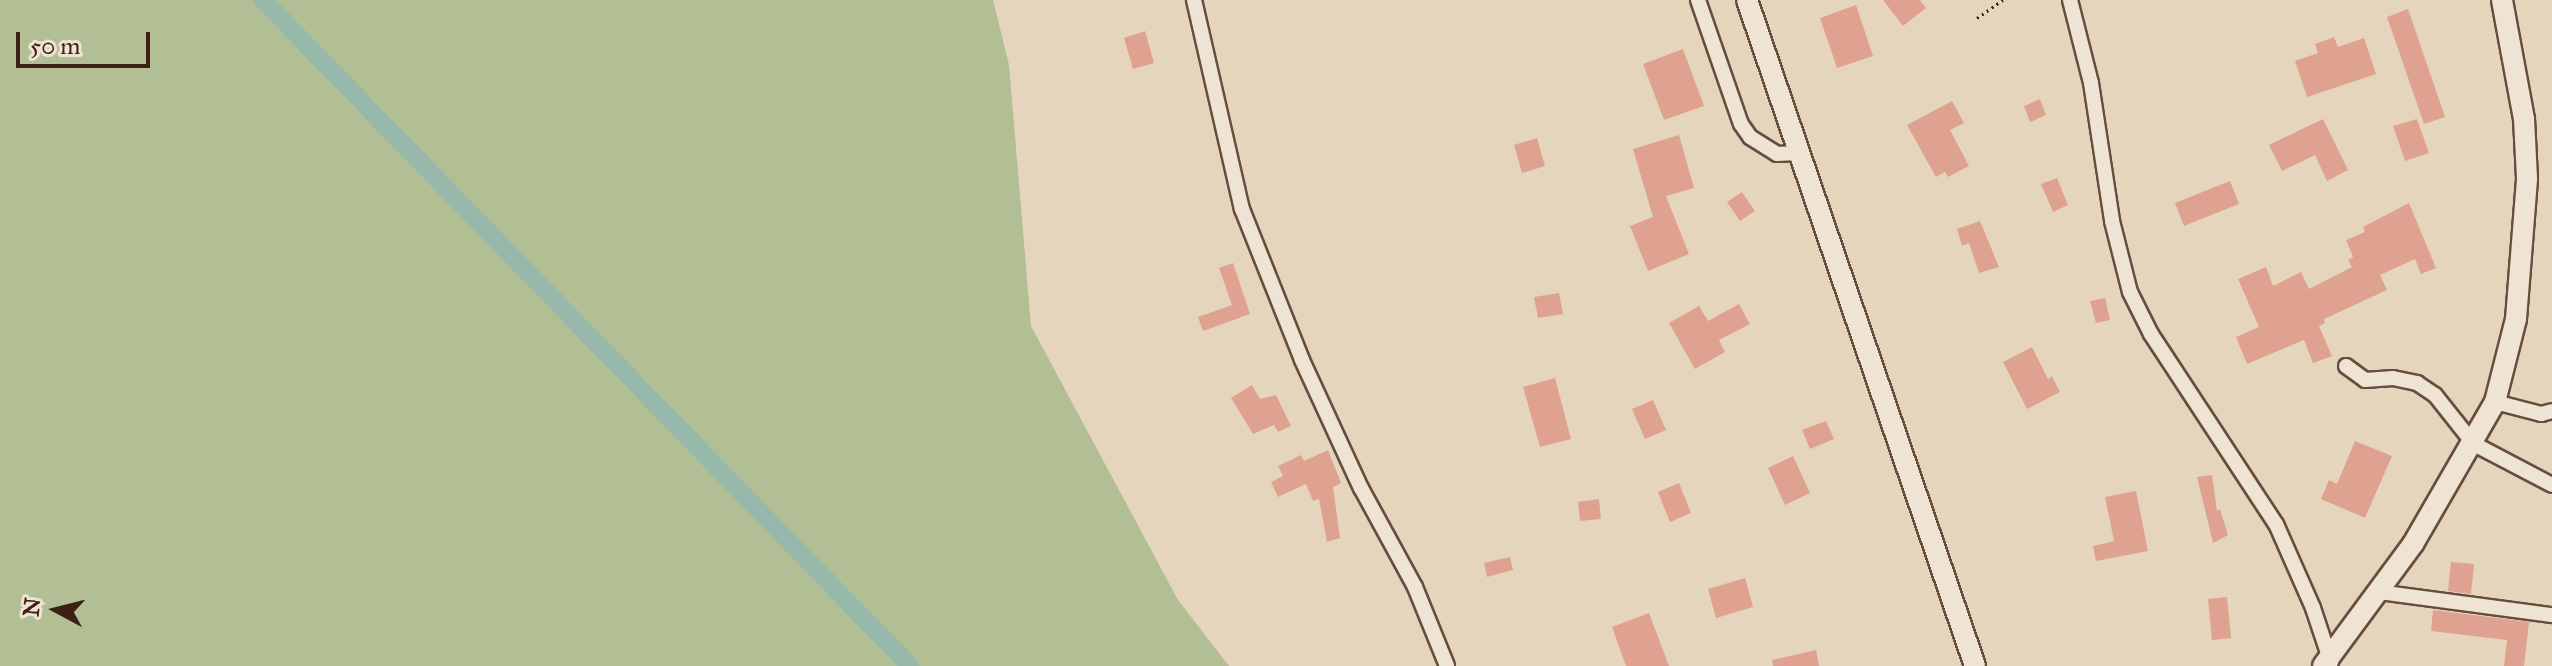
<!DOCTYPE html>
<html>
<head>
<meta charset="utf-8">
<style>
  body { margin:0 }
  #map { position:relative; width:2552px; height:666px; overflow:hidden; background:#e6d5bd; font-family:"IM FELL Great Primer",serif }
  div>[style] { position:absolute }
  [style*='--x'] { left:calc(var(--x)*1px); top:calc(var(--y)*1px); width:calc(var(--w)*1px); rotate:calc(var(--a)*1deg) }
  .green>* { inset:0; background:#b2be93 }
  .canal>* { height:18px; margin:-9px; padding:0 9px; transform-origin:9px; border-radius:9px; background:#97b9ab }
  .building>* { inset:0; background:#dfa291 }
  .path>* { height:3px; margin-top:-1.5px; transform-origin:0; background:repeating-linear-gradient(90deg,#3d2014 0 2px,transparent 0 6px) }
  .roads { filter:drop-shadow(2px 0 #674d3e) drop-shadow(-2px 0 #674d3e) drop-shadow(0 2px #674d3e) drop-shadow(0 -2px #674d3e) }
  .street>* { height:14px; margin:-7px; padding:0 7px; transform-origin:7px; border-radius:7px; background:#efe4d4 }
  .secondary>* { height:20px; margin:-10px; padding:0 10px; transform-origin:10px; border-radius:10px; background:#efe4d4 }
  span { translate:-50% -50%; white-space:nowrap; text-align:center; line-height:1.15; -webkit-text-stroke:6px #efe4d4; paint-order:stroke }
  .north { position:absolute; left:16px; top:570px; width:80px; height:80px; -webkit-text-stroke:6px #efe4d4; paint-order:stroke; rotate:277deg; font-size:22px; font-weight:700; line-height:32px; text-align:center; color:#3d2014 }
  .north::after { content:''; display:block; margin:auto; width:28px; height:36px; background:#3d2014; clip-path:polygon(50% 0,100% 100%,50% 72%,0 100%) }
  .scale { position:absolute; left:16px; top:32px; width:134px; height:36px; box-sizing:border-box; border:4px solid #3d2014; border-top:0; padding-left:10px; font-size:24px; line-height:28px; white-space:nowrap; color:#3d2014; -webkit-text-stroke:6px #efe4d4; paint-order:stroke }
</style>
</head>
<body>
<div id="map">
  <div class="green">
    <i style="clip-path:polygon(0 0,993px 0,1009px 65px,1031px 326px,1178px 600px,1229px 666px,0 666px)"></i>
  </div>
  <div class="canal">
    <i style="--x:263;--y:0;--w:929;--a:45.83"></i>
  </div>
  <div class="building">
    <i style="clip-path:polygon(1883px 0,1920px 0,1926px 8px,1903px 26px)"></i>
    <i style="clip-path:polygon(1856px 5px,1873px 56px,1837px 68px,1820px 18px)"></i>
    <i style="clip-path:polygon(2408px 9px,2445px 117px,2424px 124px,2387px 17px)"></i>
    <i style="clip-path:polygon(1145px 31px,1154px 63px,1133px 69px,1124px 38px)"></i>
    <i style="clip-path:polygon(2334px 37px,2338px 47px,2364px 38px,2376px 74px,2307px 97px,2295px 61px,2318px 53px,2315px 44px)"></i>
    <i style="clip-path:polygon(1683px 49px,1704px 106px,1664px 120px,1643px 64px)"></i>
    <i style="clip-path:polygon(2040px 99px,2046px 115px,2030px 122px,2024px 106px)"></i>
    <i style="clip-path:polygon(1952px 101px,1964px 123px,1950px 130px,1969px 166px,1948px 177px,1945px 172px,1936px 177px,1907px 125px)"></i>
    <i style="clip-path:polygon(2323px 119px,2348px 170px,2327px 181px,2315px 155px,2282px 171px,2269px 145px)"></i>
    <i style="clip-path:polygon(2417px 119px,2429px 153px,2405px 161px,2393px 126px)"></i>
    <i style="clip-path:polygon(1679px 135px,1694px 188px,1666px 196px,1689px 254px,1648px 271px,1630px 226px,1653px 217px,1633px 149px)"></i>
    <i style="clip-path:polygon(1537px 138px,1545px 166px,1522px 173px,1514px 145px)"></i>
    <i style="clip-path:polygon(2057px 178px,2068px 205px,2053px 212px,2041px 184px)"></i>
    <i style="clip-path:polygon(2230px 181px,2239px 204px,2184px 226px,2175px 203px)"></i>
    <i style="clip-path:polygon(1742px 192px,1755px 211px,1740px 221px,1727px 202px)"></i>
    <i style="clip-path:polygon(2409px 203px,2436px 268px,2421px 274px,2415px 259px,2380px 275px,2387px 290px,2324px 319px,2325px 323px,2319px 326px,2332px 356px,2313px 363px,2304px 340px,2247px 364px,2236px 337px,2259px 327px,2238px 279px,2266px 267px,2273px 286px,2301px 272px,2309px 289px,2352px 267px,2348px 260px,2353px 257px,2346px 240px,2365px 232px,2363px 227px)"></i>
    <i style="clip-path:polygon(1980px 221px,1999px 267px,1979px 273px,1969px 243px,1962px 246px,1957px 229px)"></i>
    <i style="clip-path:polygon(1233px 263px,1250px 314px,1203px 331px,1198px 317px,1232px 305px,1219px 268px)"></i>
    <i style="clip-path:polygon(1559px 293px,1563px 314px,1538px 318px,1534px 297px)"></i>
    <i style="clip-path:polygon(2105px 298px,2110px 320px,2096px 323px,2090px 301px)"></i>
    <i style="clip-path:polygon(1739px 304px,1750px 324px,1719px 340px,1725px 352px,1695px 369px,1669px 323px,1699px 306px,1708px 321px)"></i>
    <i style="clip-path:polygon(2032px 347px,2048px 379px,2052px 376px,2060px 392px,2027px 409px,2003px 362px)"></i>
    <i style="clip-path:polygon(1555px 378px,1571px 439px,1540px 447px,1523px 387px)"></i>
    <i style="clip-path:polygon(1252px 385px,1260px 399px,1276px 395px,1291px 426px,1278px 432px,1274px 425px,1253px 434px,1231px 398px)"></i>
    <i style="clip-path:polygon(1653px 400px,1666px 430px,1645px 439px,1632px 409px)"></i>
    <i style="clip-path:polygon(1826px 421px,1834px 439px,1810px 449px,1802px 430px)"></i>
    <i style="clip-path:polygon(2355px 441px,2392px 456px,2365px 518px,2321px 499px,2329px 480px,2337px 484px)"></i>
    <i style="clip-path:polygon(1328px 450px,1341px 483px,1333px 487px,1340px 538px,1327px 542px,1319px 499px,1313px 501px,1306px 484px,1278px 497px,1271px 482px,1283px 476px,1278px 466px,1301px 455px,1304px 461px)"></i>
    <i style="clip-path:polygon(1793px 456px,1810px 493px,1785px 505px,1768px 468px)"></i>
    <i style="clip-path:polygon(2212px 475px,2217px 511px,2220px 509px,2228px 535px,2213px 543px,2197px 477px)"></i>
    <i style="clip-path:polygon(1679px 483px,1691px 513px,1670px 522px,1658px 492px)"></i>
    <i style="clip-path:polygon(2136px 491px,2148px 551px,2096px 561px,2093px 546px,2114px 541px,2105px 497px)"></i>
    <i style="clip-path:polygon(1599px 499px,1601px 519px,1580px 521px,1578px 502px)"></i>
    <i style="clip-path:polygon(1510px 557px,1513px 570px,1487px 577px,1484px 563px)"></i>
    <i style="clip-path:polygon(2451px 562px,2474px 564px,2471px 594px,2448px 591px)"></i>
    <i style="clip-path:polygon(1745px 578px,1753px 607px,1716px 618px,1708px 589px)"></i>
    <i style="clip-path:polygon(2227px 597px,2231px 638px,2212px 640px,2208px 599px)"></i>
    <i style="clip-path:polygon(2433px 610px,2529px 622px,2524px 666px,2504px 666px,2507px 640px,2431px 631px)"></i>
    <i style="clip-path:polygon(1649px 613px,1669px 666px,1626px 666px,1612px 627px)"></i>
    <i style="clip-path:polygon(1816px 650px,1819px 666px,1773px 666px,1772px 660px)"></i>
  </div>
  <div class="path">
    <i style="--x:1977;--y:18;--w:32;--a:-35"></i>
  </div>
  <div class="roads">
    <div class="street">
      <i style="--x:1194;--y:0;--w:214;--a:77.1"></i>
      <i style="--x:1242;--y:209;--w:162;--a:68.3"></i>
      <i style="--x:1302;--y:360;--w:141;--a:65.3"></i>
      <i style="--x:1361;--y:488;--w:113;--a:61.4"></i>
      <i style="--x:1415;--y:587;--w:85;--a:67.9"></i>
      <i style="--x:1698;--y:0;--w:131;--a:70.9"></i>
      <i style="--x:1741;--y:124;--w:16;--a:55"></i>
      <i style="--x:1750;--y:137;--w:32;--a:32"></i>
      <i style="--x:1777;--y:154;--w:20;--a:-3"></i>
      <i style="--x:2070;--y:0;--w:86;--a:75.8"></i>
      <i style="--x:2091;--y:83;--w:140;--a:81.3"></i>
      <i style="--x:2112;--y:221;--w:73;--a:75.8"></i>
      <i style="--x:2130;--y:292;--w:47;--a:63.4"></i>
      <i style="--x:2151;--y:334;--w:227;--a:56.7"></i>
      <i style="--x:2276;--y:524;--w:92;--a:66.2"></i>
      <i style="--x:2313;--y:608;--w:57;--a:71.6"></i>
      <i style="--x:2346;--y:366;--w:24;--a:36"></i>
      <i style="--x:2365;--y:380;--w:28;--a:-4"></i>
      <i style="--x:2393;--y:378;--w:25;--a:12"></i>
      <i style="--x:2417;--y:383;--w:22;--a:34"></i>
      <i style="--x:2435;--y:395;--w:63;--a:51.5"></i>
      <i style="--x:2474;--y:444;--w:88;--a:27.7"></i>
      <i style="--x:2495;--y:402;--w:48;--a:14.6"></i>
      <i style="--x:2541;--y:414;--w:11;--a:-15"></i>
      <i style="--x:2379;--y:592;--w:175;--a:7.6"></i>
    </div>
    <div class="secondary">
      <i style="--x:1747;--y:0;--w:704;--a:71.1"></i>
      <i style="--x:2323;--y:666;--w:152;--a:-53.6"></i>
      <i style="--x:2413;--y:544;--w:164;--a:-60"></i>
      <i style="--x:2495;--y:402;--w:86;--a:-75.8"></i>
      <i style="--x:2516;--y:319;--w:141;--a:-85.5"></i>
      <i style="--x:2527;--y:178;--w:59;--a:-92.9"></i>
      <i style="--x:2524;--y:119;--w:121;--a:-100.5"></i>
    </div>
  </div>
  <div class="north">N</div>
  <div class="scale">50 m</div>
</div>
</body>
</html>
